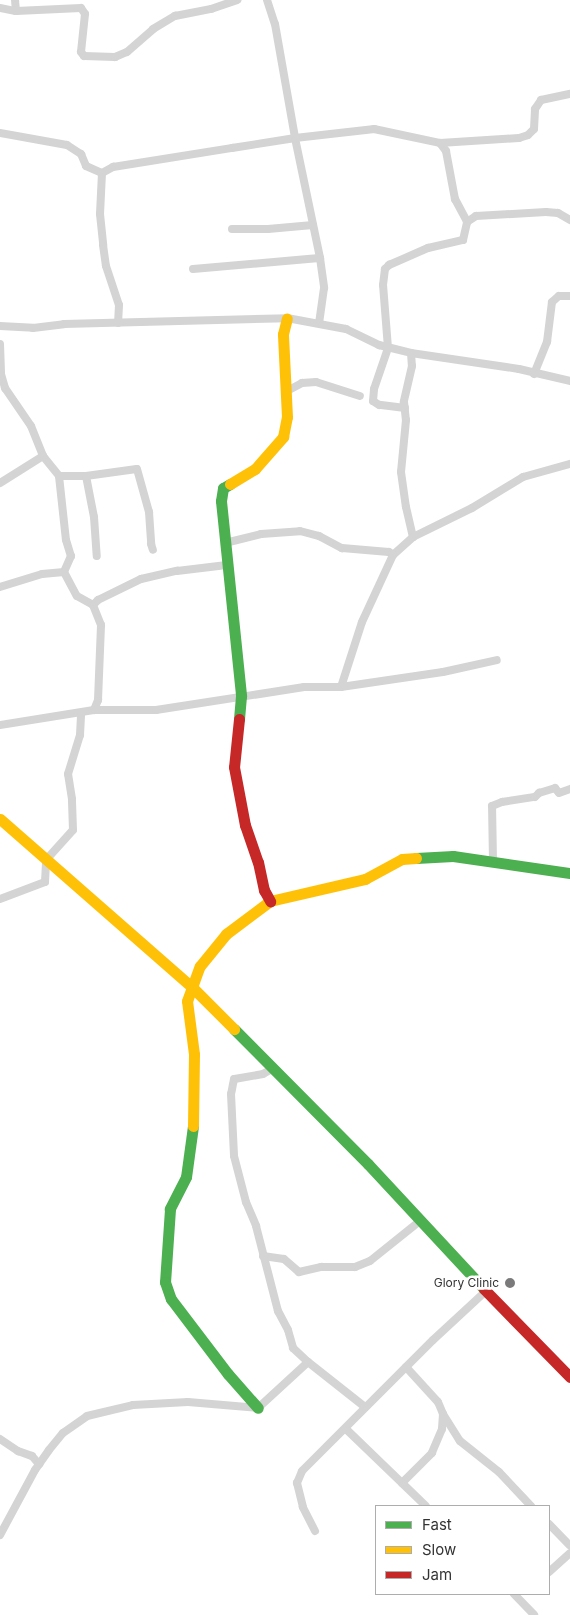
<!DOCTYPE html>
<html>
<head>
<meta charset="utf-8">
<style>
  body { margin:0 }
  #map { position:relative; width:570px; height:1615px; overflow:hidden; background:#fff; font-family:Inter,sans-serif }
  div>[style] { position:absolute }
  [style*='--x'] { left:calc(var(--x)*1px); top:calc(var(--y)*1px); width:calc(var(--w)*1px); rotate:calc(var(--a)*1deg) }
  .street>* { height:8px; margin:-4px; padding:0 4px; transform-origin:4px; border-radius:4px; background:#d4d4d4 }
  .fast>* { height:11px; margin:-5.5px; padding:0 5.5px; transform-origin:5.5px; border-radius:5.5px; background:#4caf50 }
  .slow>* { height:11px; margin:-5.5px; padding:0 5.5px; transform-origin:5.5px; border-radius:5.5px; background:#ffc107 }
  .jam>* { height:11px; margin:-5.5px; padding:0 5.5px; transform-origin:5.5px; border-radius:5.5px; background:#c62828 }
  .dots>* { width:14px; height:14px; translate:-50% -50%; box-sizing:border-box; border:2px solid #fff; border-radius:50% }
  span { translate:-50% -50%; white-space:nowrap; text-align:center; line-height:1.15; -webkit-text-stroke:5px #fff; paint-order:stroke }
  .poi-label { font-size:12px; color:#333 }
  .right { translate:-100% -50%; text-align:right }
  .legend { position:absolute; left:375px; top:1505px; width:175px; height:90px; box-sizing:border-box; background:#fff; border:1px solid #adadad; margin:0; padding:6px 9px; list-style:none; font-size:15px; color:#333 }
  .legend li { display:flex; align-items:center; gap:10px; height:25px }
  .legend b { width:25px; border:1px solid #adadad }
</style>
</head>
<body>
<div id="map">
  <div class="street">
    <i style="--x:15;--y:0;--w:11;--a:85"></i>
    <i style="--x:267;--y:0;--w:25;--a:72"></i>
    <i style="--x:275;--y:24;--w:116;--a:80"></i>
    <i style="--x:295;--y:138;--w:123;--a:78.2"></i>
    <i style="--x:320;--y:258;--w:30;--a:82"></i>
    <i style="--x:324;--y:288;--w:35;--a:98"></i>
    <i style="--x:0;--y:8;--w:16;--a:11"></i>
    <i style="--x:16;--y:11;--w:65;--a:-2.6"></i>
    <i style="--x:81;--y:8;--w:7;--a:56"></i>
    <i style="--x:85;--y:14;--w:38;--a:96"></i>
    <i style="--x:81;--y:52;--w:5;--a:53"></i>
    <i style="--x:84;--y:56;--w:31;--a:2"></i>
    <i style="--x:115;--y:57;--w:13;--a:-23"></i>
    <i style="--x:127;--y:52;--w:35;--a:-41"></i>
    <i style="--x:153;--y:29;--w:26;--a:-31"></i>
    <i style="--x:175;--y:16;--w:37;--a:-11"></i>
    <i style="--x:211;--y:9;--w:28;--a:-19"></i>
    <i style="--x:0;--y:133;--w:68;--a:10.2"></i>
    <i style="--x:67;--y:145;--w:17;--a:33"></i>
    <i style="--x:81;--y:154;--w:13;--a:67"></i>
    <i style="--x:86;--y:166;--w:17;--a:24"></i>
    <i style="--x:102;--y:173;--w:13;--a:-29"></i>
    <i style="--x:113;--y:167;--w:121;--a:-9.1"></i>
    <i style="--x:232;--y:148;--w:64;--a:-9"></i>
    <i style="--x:295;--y:138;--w:80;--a:-6.5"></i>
    <i style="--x:374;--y:129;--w:67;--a:12"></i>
    <i style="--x:440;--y:143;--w:10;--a:53"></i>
    <i style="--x:446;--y:151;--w:49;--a:79.4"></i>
    <i style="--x:455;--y:199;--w:26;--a:62"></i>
    <i style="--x:440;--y:143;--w:79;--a:-3.6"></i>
    <i style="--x:519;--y:138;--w:9;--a:-18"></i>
    <i style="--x:528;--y:135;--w:8;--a:-45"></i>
    <i style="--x:534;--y:129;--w:20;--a:-87"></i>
    <i style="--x:535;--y:109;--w:11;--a:-56"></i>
    <i style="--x:541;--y:100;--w:30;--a:-12"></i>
    <i style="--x:102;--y:173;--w:41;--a:92.8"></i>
    <i style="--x:100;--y:214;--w:31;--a:84"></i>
    <i style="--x:103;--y:245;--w:21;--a:82"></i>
    <i style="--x:106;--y:266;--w:41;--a:71.6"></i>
    <i style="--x:119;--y:305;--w:18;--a:93"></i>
    <i style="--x:232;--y:229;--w:36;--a:0"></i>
    <i style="--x:268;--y:229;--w:45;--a:-5.1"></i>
    <i style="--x:193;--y:269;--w:127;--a:-5"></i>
    <i style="--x:0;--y:326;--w:33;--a:3"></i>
    <i style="--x:33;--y:328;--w:31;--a:-7"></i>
    <i style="--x:64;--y:324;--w:223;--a:-1.5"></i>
    <i style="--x:287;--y:318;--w:60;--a:10.6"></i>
    <i style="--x:346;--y:329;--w:37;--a:26"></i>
    <i style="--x:379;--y:345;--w:33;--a:14"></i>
    <i style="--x:411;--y:353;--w:109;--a:8.4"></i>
    <i style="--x:519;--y:369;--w:52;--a:13.2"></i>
    <i style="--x:0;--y:344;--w:30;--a:88"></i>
    <i style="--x:1;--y:374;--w:15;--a:74"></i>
    <i style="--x:5;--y:388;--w:46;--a:55.6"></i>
    <i style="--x:31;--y:426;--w:32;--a:68"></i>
    <i style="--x:43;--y:456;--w:26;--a:51"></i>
    <i style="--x:59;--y:476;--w:27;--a:0"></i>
    <i style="--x:86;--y:476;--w:42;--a:79"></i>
    <i style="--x:94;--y:517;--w:39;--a:86"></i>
    <i style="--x:411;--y:353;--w:13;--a:86"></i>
    <i style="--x:412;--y:366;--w:37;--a:103"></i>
    <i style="--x:404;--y:402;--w:18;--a:84"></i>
    <i style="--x:406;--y:420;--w:52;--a:95.5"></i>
    <i style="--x:401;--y:472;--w:35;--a:82"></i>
    <i style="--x:406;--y:507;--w:31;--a:77"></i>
    <i style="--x:534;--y:374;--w:35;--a:-68"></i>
    <i style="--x:547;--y:342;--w:40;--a:-82.9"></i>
    <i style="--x:552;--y:302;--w:9;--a:-41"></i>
    <i style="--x:559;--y:296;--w:11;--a:0"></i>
    <i style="--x:287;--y:391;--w:17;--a:-28"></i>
    <i style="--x:302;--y:383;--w:14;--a:-4"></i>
    <i style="--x:316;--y:382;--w:46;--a:17.7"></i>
    <i style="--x:405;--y:408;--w:26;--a:-173"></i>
    <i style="--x:379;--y:405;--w:7;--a:-146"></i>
    <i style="--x:373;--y:401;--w:12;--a:-85"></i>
    <i style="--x:374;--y:389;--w:43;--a:-71.1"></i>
    <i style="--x:388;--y:348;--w:63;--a:-94.5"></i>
    <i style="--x:383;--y:285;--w:16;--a:-83"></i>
    <i style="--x:385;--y:269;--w:6;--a:-45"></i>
    <i style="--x:389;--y:265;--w:43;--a:-23.6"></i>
    <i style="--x:428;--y:248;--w:36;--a:-13"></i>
    <i style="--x:463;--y:240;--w:18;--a:-77"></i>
    <i style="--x:467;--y:222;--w:11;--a:-34"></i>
    <i style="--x:476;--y:216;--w:70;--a:-3.3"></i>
    <i style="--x:546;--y:212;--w:12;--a:5"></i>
    <i style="--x:558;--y:213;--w:14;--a:30"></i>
    <i style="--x:59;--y:476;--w:64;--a:83.8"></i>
    <i style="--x:66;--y:540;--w:17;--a:73"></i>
    <i style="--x:71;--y:556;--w:17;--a:114"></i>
    <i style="--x:86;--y:476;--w:51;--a:-7.8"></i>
    <i style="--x:137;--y:469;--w:45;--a:74.4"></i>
    <i style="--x:149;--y:512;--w:32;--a:86"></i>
    <i style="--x:151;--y:544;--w:6;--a:72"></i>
    <i style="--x:0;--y:483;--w:51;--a:-32.1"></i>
    <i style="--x:225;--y:543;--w:37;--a:-14"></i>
    <i style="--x:261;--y:534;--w:39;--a:-4"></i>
    <i style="--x:300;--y:531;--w:20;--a:15"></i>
    <i style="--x:319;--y:536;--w:26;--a:28"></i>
    <i style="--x:342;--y:548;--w:47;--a:4.9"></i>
    <i style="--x:389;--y:552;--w:5;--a:37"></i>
    <i style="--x:393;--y:555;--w:27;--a:-42"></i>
    <i style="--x:413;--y:537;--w:66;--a:-26.2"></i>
    <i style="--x:472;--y:508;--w:60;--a:-31.3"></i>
    <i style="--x:523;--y:477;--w:49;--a:-15.5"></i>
    <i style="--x:0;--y:587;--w:44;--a:-17.2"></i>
    <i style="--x:42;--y:574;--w:22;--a:-5"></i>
    <i style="--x:64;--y:572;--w:27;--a:62"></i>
    <i style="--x:77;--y:596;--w:18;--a:29"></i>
    <i style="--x:341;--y:687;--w:68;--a:-72.1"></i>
    <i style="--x:362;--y:622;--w:74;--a:-65.2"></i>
    <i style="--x:94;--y:710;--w:11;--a:-68"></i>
    <i style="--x:98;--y:700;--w:75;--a:-87.7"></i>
    <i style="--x:101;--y:625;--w:22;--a:-112"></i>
    <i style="--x:93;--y:605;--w:7;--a:-45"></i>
    <i style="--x:98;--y:600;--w:48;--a:-26"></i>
    <i style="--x:141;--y:579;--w:37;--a:-13"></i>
    <i style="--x:177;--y:571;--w:50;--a:-6.8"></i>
    <i style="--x:0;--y:725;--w:95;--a:-9.1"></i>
    <i style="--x:94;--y:710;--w:62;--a:0"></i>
    <i style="--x:156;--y:710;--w:150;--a:-8.8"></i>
    <i style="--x:304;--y:687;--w:37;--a:0"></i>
    <i style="--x:341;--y:687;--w:103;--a:-8.4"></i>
    <i style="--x:443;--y:672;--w:55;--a:-12.5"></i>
    <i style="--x:493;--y:861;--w:55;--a:-91"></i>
    <i style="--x:492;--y:806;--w:11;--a:-22"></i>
    <i style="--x:502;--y:802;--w:33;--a:-9"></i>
    <i style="--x:535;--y:797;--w:6;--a:-45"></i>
    <i style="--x:539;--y:793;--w:17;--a:-17"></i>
    <i style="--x:555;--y:788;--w:6;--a:51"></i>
    <i style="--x:559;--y:793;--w:12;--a:-20"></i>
    <i style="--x:0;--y:899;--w:48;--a:-20.7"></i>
    <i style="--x:45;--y:882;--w:22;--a:-87"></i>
    <i style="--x:46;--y:860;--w:40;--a:-48"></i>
    <i style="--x:73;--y:830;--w:31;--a:-92"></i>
    <i style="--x:72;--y:799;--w:25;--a:-99"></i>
    <i style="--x:68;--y:774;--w:41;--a:-72.9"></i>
    <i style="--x:80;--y:735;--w:21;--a:-87"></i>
    <i style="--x:272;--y:1069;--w:10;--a:151"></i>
    <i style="--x:263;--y:1074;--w:29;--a:170"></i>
    <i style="--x:234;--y:1079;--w:15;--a:101"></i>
    <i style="--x:231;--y:1094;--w:62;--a:87.2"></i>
    <i style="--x:234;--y:1156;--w:48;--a:75.4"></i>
    <i style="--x:246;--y:1202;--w:26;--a:67"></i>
    <i style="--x:256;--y:1226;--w:88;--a:75.5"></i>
    <i style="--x:278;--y:1311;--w:21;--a:62"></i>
    <i style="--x:288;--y:1330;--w:19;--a:74"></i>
    <i style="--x:293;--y:1348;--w:21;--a:43"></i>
    <i style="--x:263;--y:1256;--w:21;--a:8"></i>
    <i style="--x:284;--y:1259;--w:20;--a:41"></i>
    <i style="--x:299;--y:1272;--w:23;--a:-13"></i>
    <i style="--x:321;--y:1267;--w:34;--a:0"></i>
    <i style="--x:355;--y:1267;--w:16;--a:-22"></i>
    <i style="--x:370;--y:1261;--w:65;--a:-38.8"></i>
    <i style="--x:406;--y:1367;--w:47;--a:47.6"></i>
    <i style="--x:438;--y:1402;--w:13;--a:67"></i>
    <i style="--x:443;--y:1414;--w:15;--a:94"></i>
    <i style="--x:442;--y:1429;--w:26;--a:113"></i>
    <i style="--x:432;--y:1453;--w:42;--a:135"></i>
    <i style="--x:402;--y:1483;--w:33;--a:44"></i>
    <i style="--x:443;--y:1414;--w:32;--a:58"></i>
    <i style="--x:460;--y:1441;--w:50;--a:38.5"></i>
    <i style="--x:499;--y:1472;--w:47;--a:46.7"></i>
    <i style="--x:346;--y:1429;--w:78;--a:44"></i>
    <i style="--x:0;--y:1439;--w:22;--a:34"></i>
    <i style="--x:18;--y:1451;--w:15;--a:20"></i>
    <i style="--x:32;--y:1456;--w:11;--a:49"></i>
    <i style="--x:549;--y:1524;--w:30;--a:46"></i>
    <i style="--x:315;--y:1531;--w:27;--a:-117"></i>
    <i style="--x:303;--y:1507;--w:25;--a:-104"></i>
    <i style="--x:297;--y:1483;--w:13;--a:-67"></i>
    <i style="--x:302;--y:1471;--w:185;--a:-45"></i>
    <i style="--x:433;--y:1340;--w:72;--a:-42.8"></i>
    <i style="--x:0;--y:1535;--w:74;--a:-61.7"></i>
    <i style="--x:35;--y:1470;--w:24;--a:-55"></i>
    <i style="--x:49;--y:1450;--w:22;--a:-51"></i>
    <i style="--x:63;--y:1433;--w:29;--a:-35"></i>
    <i style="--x:87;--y:1416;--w:47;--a:-13.4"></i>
    <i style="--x:133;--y:1405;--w:55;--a:-3.1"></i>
    <i style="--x:188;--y:1402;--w:70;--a:4.9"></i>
    <i style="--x:258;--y:1408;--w:68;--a:-42.6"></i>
    <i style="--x:308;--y:1362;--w:73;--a:38.3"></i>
    <i style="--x:549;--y:1572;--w:28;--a:-42"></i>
    <i style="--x:514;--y:1594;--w:29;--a:46"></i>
  </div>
  <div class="fast">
    <i style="--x:230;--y:484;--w:8;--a:150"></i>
    <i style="--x:223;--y:488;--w:13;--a:99"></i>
    <i style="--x:221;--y:501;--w:196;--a:84.1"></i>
    <i style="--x:241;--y:696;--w:23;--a:95"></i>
    <i style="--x:416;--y:858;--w:37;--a:-3"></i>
    <i style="--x:453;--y:856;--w:118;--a:8.3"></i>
    <i style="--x:234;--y:1029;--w:190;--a:45.2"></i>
    <i style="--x:368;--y:1164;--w:171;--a:47.1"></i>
    <i style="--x:193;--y:1126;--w:51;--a:97.8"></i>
    <i style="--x:186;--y:1177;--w:36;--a:117"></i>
    <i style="--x:170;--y:1209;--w:73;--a:93.9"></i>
    <i style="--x:165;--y:1282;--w:18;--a:71"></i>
    <i style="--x:171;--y:1299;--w:94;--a:52.8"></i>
    <i style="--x:228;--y:1374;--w:45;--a:48.6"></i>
  </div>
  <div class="slow">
    <i style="--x:230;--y:484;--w:29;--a:-31"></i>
    <i style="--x:255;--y:469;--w:43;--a:-48.8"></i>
    <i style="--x:283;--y:437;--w:20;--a:-79"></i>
    <i style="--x:287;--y:417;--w:83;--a:-92.8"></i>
    <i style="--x:283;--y:334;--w:16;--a:-76"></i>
    <i style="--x:0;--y:819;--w:254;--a:41.2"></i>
    <i style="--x:191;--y:986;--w:61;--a:45"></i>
    <i style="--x:193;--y:1126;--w:72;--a:-89.2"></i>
    <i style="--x:194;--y:1054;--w:53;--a:-97.5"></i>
    <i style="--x:187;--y:1001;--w:37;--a:-70"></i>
    <i style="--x:200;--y:966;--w:41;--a:-50.9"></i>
    <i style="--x:226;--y:934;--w:55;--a:-36.9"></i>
    <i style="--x:270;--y:901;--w:98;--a:-13"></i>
    <i style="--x:365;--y:879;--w:42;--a:-28.4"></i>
    <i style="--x:402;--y:859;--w:14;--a:-4"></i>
  </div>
  <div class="jam">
    <i style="--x:239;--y:719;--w:48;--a:95.9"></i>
    <i style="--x:234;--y:767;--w:59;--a:79.3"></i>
    <i style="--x:245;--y:825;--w:39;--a:71"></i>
    <i style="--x:258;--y:862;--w:29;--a:78"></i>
    <i style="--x:264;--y:890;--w:13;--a:61"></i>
    <i style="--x:484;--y:1289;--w:123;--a:45.7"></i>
  </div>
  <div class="dots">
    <i style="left:510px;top:1283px;background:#7a7a7a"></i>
  </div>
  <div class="poi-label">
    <span class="right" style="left:499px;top:1283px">Glory Clinic</span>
  </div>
  <ul class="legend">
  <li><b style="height:6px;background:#4caf50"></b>Fast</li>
  <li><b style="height:6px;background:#ffc107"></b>Slow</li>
  <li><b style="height:6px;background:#c62828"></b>Jam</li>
  </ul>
</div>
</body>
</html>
